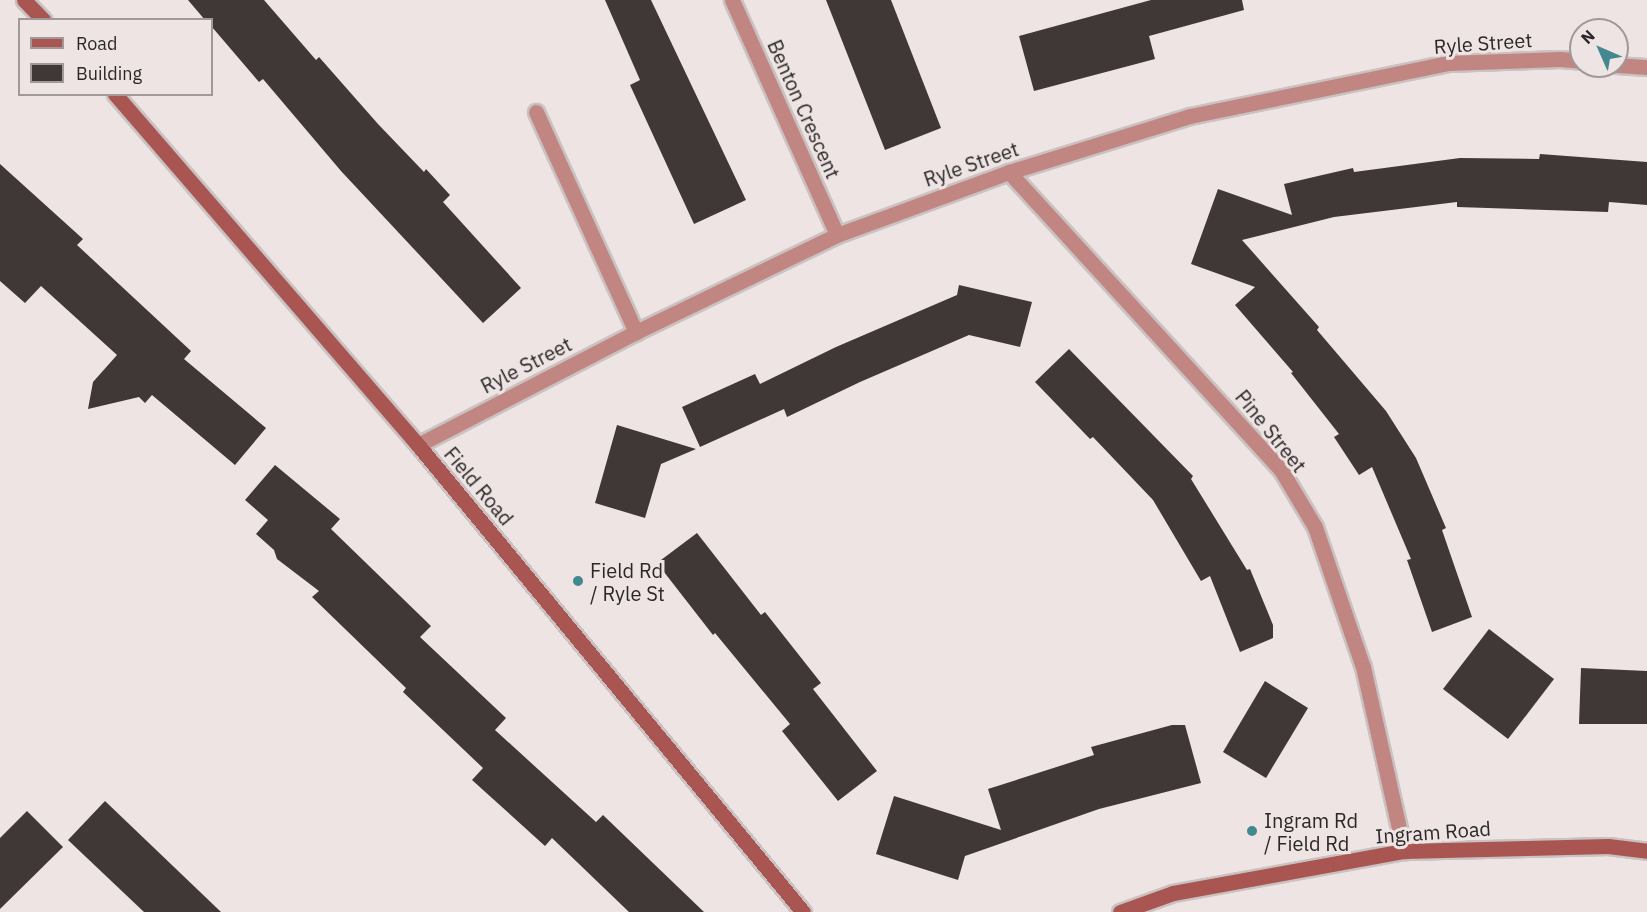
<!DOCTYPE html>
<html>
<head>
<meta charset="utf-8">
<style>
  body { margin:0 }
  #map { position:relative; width:1647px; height:912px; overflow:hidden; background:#ede4e3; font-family:"IBM Plex Sans",sans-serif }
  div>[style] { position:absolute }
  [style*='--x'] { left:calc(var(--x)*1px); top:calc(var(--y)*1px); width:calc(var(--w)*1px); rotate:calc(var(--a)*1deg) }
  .building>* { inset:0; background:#3f3837 }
  .roads { filter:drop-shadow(2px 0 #cac2c1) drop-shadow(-2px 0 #cac2c1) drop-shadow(0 2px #cac2c1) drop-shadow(0 -2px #cac2c1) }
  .lane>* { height:15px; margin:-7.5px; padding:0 7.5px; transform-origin:7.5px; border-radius:7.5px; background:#c18682 }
  .street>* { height:15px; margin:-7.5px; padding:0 7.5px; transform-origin:7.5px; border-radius:7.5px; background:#c18682 }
  .secondary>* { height:15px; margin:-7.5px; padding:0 7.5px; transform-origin:7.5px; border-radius:7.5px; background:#a95552 }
  .dots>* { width:16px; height:16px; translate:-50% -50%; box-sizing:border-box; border:3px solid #ede4e3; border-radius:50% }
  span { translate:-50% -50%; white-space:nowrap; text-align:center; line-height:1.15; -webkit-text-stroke:6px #ede4e3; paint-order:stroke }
  .street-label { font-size:20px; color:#2b2827 }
  .poi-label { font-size:20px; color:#2b2827 }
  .left { translate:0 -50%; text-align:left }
  .legend { position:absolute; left:18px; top:18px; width:195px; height:78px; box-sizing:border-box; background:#ede4e3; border:2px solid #9f9998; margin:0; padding:8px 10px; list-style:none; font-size:18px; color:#2b2827 }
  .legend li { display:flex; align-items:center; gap:12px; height:30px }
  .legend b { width:30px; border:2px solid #9f9998 }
  .north { position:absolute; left:1569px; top:18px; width:60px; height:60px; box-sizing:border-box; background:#ede4e3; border:2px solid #9f9998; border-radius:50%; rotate:315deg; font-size:16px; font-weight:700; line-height:24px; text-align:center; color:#2b2827 }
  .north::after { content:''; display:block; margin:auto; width:21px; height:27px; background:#41898f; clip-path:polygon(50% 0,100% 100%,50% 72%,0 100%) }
</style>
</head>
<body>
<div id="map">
  <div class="building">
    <i style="clip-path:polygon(188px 0,264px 0,316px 60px,319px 57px,378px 124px,424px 172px,426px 169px,450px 195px,443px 202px,521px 288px,483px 323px,341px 171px,263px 79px,259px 82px,212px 27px,212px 20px,205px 20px)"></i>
    <i style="clip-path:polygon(605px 0,651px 0,746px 200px,694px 224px,630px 85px,640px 80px)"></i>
    <i style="clip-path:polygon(826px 0,891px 0,941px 128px,885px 150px)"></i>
    <i style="clip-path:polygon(1151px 0,1242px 0,1244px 10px,1149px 36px,1155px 59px,1034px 91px,1019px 36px)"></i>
    <i style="clip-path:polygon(1540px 154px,1647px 162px,1647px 205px,1609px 202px,1608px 212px,1457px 207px,1457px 202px,1334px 217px,1242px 240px,1319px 327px,1317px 330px,1386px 411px,1416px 458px,1446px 528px,1442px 530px,1472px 617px,1432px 632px,1407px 560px,1411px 559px,1372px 467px,1359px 475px,1334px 437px,1339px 434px,1291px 373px,1293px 372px,1235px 305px,1255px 287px,1191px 264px,1218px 189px,1292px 215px,1284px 184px,1318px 176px,1353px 168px,1354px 172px,1460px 158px,1539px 159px)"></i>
    <i style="clip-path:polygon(0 164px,83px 239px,77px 245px,191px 351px,184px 359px,266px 428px,235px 465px,152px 395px,145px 403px,139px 397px,88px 409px,93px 382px,117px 355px,41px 286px,25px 303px,0 281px)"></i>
    <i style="clip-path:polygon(959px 285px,1032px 302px,1020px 347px,969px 335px,860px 382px,787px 417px,784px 409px,700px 447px,682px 407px,755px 374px,760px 384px,836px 347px,957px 295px)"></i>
    <i style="clip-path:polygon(1069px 349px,1193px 476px,1191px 479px,1247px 570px,1250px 569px,1273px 625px,1273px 638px,1240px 652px,1210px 576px,1201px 581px,1153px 500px,1093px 437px,1090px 439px,1035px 382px)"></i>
    <i style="clip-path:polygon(617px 425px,696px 449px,661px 464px,645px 518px,595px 503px)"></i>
    <i style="clip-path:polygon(275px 465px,340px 519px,331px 529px,431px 626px,420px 637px,506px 718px,495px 730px,596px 822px,603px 815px,704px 912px,629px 912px,552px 838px,545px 846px,472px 780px,483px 768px,403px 692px,406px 688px,312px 597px,319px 591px,277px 559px,274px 550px,256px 534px,268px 520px,245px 500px)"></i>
    <i style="clip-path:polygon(697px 533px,761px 615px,765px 612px,821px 683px,813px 689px,877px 771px,838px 801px,782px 731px,790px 724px,715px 633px,713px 635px,657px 563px)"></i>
    <i style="clip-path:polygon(1489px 629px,1554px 679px,1508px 739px,1443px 689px)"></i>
    <i style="clip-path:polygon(1581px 668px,1647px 671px,1647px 724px,1579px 724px)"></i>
    <i style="clip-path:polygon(1265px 681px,1308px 708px,1266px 778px,1223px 752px)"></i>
    <i style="clip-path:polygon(1172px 725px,1185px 725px,1201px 783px,1099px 809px,965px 856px,958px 880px,876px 854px,894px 796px,1001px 830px,988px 789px,1094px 755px,1091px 747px)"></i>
    <i style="clip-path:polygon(105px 801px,221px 912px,144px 912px,68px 840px)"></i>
    <i style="clip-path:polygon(27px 811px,63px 847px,0 909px,0 838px)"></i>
  </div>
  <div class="roads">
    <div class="lane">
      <i style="--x:536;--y:112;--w:242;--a:65.6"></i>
    </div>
    <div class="street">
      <i style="--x:732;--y:0;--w:257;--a:65.9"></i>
      <i style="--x:1617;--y:65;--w:30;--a:4"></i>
      <i style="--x:1009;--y:172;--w:403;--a:47.6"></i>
      <i style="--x:1281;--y:470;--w:66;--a:59.2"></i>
      <i style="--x:1315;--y:527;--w:148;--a:71.1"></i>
      <i style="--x:1363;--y:667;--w:189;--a:77.4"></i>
      <i style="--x:418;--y:445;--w:246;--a:-27.4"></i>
      <i style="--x:636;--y:332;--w:223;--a:-25.8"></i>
      <i style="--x:837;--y:235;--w:183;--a:-20.1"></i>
      <i style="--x:1009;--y:172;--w:189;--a:-17.2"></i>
      <i style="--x:1190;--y:116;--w:263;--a:-11.6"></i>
      <i style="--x:1448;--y:63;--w:112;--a:-2"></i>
      <i style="--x:1560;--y:59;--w:21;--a:5"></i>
    </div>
    <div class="secondary">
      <i style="--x:24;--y:0;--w:28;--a:46"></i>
      <i style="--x:115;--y:94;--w:464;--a:49.2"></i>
      <i style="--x:418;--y:445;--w:605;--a:50.5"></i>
      <i style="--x:1120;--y:912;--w:56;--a:-19.7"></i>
      <i style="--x:1173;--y:893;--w:235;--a:-10.3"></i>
      <i style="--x:1404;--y:851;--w:204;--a:-1.4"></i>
      <i style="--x:1608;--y:846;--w:39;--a:7"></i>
    </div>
  </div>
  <div class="dots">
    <i style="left:578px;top:581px;background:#41898f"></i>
    <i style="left:1252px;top:831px;background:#41898f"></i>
  </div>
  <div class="street-label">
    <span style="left:1483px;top:43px;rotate:-4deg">Ryle Street</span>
    <span style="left:804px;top:109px;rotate:66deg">Benton Crescent</span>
    <span style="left:971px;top:164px;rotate:-19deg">Ryle Street</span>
    <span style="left:526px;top:365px;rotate:-27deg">Ryle Street</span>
    <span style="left:1271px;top:431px;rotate:51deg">Pine Street</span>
    <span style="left:479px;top:486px;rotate:50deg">Field Road</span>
    <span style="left:1433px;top:832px;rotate:-4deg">Ingram Road</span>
  </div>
  <div class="poi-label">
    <span class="left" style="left:590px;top:582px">Field Rd<br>/ Ryle St</span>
    <span class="left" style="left:1264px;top:832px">Ingram Rd<br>/ Field Rd</span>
  </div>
  <ul class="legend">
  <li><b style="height:8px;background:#a95552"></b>Road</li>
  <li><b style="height:16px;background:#3f3837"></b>Building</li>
  </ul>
  <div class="north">N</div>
</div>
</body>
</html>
